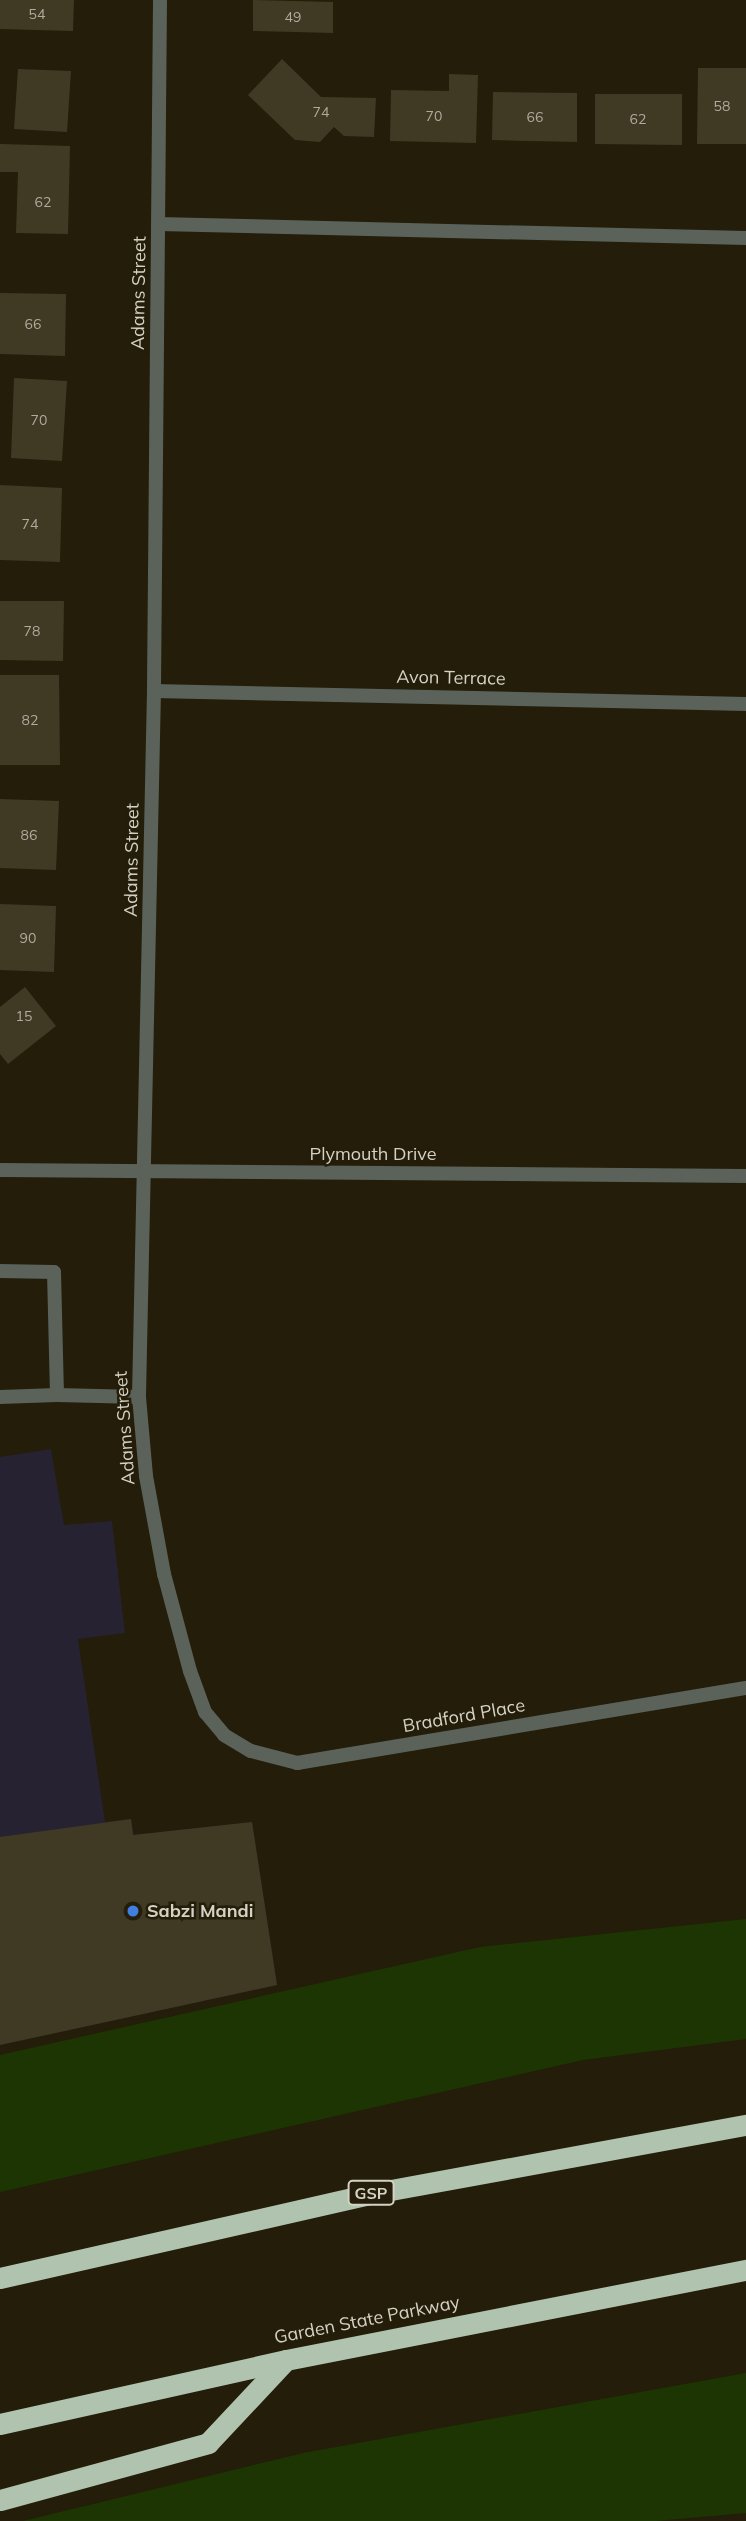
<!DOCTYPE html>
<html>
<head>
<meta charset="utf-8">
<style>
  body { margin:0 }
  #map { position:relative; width:746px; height:2521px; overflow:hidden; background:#231d09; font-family:Mulish,sans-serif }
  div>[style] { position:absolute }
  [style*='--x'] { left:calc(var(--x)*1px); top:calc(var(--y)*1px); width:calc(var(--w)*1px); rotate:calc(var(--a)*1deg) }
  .commercial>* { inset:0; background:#262232 }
  .green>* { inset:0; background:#1d3503 }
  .building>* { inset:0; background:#403a25 }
  .lane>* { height:14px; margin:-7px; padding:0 7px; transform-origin:7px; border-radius:7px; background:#5a625a }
  .street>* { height:14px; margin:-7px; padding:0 7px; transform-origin:7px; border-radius:7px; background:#5a625a }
  .highway>* { height:21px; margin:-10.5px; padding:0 10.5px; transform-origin:10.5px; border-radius:10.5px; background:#b0c3af }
  .dots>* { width:19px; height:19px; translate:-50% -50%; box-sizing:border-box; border:4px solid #231d09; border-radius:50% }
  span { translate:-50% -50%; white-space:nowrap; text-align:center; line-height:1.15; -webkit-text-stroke:5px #231d09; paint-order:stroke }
  .number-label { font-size:14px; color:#b0ab9d }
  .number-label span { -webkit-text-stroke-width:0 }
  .shield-label span { padding:2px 5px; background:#231d09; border:2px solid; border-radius:5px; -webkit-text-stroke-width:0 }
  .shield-label { font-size:16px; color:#d5d1c5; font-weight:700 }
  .street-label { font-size:18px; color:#d5d1c5 }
  .poi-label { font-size:18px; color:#d5d1c5; font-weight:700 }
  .left { translate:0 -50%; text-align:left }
</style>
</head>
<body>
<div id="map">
  <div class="commercial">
    <i style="clip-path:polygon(51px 1449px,64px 1525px,112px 1521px,125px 1633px,78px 1639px,105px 1822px,131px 1819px,134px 1835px,252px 1822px,277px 1985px,0 2045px,0 1457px)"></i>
  </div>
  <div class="green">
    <i style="clip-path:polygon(746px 1919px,746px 2039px,583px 2060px,0 2192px,0 2055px,480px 1947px)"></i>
    <i style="clip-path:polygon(746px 2373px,746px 2513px,656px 2521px,23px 2521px,303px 2453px)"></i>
  </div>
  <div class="building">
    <i style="clip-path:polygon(0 0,74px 0,73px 31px,0 29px)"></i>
    <i style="clip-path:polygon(253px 0,333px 2px,333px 33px,253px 31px)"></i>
    <i style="clip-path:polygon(282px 59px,321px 97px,376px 98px,374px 137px,344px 136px,334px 127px,320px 142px,295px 140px,248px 95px)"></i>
    <i style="clip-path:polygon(698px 68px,746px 68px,746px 144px,697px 144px)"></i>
    <i style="clip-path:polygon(18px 69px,71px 71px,67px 132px,14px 129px)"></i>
    <i style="clip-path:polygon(449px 74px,478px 75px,476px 143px,390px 141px,391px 90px,449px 91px)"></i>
    <i style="clip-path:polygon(493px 92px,577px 93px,577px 142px,492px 140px)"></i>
    <i style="clip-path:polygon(595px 94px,682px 94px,682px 145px,595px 144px)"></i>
    <i style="clip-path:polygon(0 144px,70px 146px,68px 234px,16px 233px,18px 172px,0 172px)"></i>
    <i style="clip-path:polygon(0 293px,66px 294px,65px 356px,0 354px)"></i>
    <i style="clip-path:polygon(14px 378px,67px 381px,62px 461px,11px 458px)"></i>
    <i style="clip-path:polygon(0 485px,62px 488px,60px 562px,0 560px)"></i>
    <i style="clip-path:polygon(0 601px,64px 601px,63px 661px,0 660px)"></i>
    <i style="clip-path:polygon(0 675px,59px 675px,60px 765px,0 765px)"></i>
    <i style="clip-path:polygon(0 799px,59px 801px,56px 870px,0 868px)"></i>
    <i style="clip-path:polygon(0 904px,56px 906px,54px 972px,0 970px)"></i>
    <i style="clip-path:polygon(25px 987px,56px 1026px,8px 1064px,0 1054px,0 1007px)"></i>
    <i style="clip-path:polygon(131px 1819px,133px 1835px,252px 1822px,277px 1985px,0 2045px,0 1837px)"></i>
  </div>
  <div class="lane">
    <i style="--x:0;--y:1271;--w:54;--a:1.1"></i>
    <i style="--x:54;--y:1272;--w:123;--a:88.6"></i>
    <i style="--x:57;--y:1395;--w:57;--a:178"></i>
    <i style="--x:57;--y:1395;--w:82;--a:1.4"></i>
  </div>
  <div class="street">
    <i style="--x:160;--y:0;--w:691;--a:90.5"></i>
    <i style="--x:154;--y:691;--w:706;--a:91.22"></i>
    <i style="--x:139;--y:1397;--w:79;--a:84.9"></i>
    <i style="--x:146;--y:1476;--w:100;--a:79.6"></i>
    <i style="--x:164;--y:1574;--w:100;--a:75"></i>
    <i style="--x:190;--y:1671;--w:44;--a:69.9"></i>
    <i style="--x:205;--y:1712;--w:30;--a:50"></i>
    <i style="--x:224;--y:1735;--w:31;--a:31"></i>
    <i style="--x:251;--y:1751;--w:48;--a:14.6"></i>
    <i style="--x:297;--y:1763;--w:455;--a:-9.5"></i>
    <i style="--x:159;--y:224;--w:587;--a:1.37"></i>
    <i style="--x:154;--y:691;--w:592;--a:1.26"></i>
    <i style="--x:0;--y:1170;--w:746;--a:0.46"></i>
  </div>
  <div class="highway">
    <i style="--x:0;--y:2278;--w:378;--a:-12.8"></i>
    <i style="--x:369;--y:2194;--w:383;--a:-10.4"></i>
    <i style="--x:0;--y:2424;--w:293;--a:-12.6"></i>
    <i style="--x:286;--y:2360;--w:469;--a:-11.1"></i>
    <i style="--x:0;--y:2500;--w:216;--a:-15.3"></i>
    <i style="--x:208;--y:2443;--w:114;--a:-46.8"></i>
  </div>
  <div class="dots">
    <i style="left:133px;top:1911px;background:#3f7fe0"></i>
  </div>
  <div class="number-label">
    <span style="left:37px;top:14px">54</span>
    <span style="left:293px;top:17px">49</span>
    <span style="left:722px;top:106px">58</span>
    <span style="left:321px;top:112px">74</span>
    <span style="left:434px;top:116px">70</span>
    <span style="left:535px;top:117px">66</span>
    <span style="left:638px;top:119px">62</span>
    <span style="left:43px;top:202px">62</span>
    <span style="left:33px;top:324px">66</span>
    <span style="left:39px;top:420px">70</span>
    <span style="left:30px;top:524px">74</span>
    <span style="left:32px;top:631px">78</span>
    <span style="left:30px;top:720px">82</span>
    <span style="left:29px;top:835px">86</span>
    <span style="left:28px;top:938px">90</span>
    <span style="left:24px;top:1016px">15</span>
  </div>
  <div class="shield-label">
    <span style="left:371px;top:2193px">GSP</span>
  </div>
  <div class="street-label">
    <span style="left:139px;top:293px;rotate:-89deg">Adams Street</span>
    <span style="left:451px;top:678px;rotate:1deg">Avon Terrace</span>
    <span style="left:132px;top:860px;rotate:-89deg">Adams Street</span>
    <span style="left:373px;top:1154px">Plymouth Drive</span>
    <span style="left:125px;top:1428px;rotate:-94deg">Adams Street</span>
    <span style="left:464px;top:1716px;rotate:-10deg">Bradford Place</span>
    <span style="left:367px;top:2320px;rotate:-11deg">Garden State Parkway</span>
  </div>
  <div class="poi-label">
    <span class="left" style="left:147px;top:1911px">Sabzi Mandi</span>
  </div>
</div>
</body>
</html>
